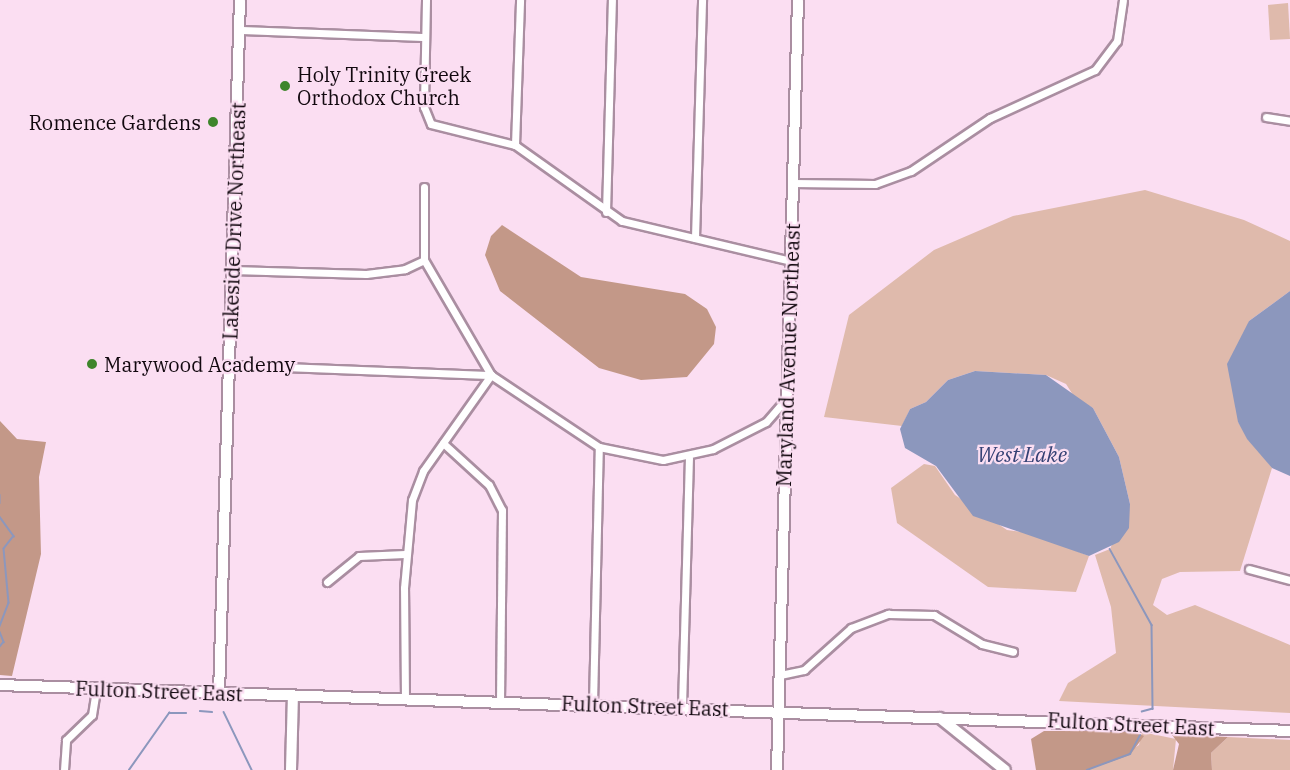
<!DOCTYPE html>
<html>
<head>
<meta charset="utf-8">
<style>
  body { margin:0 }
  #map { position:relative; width:1290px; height:770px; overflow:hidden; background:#fbdef2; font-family:"IBM Plex Serif",serif }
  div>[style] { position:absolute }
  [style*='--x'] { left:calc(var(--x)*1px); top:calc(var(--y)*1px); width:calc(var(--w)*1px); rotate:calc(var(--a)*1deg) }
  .green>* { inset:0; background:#dfbaac }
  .forest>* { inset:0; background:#c39888 }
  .water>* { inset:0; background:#8c97bd }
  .stream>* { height:1.5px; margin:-0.75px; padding:0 0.75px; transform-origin:0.75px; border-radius:0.75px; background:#8c97bd }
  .roads { filter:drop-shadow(2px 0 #aa8ea1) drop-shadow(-2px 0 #aa8ea1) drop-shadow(0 2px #aa8ea1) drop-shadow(0 -2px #aa8ea1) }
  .street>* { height:7px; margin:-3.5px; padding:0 3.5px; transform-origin:3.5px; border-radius:3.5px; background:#fff }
  .secondary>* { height:10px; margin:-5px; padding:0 5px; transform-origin:5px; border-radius:5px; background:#fff }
  .primary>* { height:10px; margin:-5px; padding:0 5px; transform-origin:5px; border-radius:5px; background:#fff }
  .dots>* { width:16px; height:16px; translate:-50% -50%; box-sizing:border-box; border:3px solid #fbdef2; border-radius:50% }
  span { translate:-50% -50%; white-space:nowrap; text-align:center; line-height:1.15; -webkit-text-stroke:4.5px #fbdef2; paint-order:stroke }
  .poi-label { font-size:20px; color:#12080f }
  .left { translate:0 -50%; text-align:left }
  .right { translate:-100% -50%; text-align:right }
  .street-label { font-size:20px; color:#12080f }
  .water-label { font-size:21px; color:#354174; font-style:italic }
</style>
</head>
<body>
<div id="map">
  <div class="green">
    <i style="clip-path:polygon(1288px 3px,1290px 39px,1270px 40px,1268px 5px)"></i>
    <i style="clip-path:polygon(1145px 190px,1244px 220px,1290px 241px,1290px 291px,1249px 321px,1238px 422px,1272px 468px,1240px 571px,1180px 572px,1162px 579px,1153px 605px,1167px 615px,1195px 605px,1290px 645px,1290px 713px,1059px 701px,1068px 683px,1116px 653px,1111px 607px,1095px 555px,1110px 549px,1130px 504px,1119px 457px,1093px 408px,1075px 398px,1066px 384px,1046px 375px,975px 371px,948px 380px,926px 402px,910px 409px,902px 426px,824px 417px,849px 315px,934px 250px,1013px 216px)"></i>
    <i style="clip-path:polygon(924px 464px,935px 466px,955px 495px,1007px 530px,1031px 533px,1089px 556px,1076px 592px,988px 587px,897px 523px,891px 488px)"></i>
    <i style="clip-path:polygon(1142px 732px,1176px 739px,1173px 770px,1087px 770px,1121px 757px,1139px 745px)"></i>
    <i style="clip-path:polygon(1228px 737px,1290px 740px,1290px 770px,1212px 770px,1211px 753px)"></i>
  </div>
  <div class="forest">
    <i style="clip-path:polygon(502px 225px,581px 277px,685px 294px,707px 309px,716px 327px,714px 344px,687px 377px,641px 380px,599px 368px,500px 291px,485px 255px,491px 236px)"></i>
    <i style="clip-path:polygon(0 421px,17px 439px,46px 442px,39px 477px,41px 554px,12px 676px,0 675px)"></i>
    <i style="clip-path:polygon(1044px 731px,1133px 731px,1144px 736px,1130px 755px,1087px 770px,1036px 770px,1031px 739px)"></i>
    <i style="clip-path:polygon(1172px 735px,1228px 737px,1211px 753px,1212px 770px,1173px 770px,1179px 744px)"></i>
  </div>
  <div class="water">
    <i style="clip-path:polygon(1290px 291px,1290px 476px,1272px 468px,1247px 439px,1238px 422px,1227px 364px,1249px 321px)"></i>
    <i style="clip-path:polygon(975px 371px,1046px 375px,1093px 408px,1119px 457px,1130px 504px,1129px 528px,1119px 542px,1089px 556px,973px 516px,936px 466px,905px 448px,900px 429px,910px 409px,926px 402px,948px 380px)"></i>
  </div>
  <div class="stream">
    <i style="--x:0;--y:495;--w:8;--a:90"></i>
    <i style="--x:0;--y:517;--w:24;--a:54"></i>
    <i style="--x:14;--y:536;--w:16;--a:128"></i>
    <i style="--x:4;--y:549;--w:54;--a:84.7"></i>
    <i style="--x:9;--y:603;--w:25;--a:111"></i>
    <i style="--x:1110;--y:549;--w:87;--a:61.1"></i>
    <i style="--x:1152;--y:625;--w:84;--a:89.3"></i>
    <i style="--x:1153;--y:709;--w:11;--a:165"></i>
    <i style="--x:0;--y:632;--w:11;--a:68"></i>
    <i style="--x:4;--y:642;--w:6;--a:129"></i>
    <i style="--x:200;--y:711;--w:12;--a:5"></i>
    <i style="--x:224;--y:712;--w:64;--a:64.2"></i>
    <i style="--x:129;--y:770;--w:70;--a:-54.9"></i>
    <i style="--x:169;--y:713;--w:17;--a:0"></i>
    <i style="--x:1087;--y:770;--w:46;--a:-20.4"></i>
    <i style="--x:1130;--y:754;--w:21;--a:-62"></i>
  </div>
  <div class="roads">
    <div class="street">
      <i style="--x:426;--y:0;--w:107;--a:91.1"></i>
      <i style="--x:424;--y:107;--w:18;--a:68"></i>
      <i style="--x:431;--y:124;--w:87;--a:14"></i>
      <i style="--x:515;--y:145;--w:131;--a:35.4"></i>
      <i style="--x:622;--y:221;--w:174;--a:13.3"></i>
      <i style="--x:239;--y:30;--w:186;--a:2.2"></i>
      <i style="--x:1266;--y:117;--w:24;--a:9"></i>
      <i style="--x:515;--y:145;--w:145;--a:-88"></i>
      <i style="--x:793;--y:183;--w:82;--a:0.7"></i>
      <i style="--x:875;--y:184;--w:38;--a:-20"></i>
      <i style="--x:911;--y:171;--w:95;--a:-33.9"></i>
      <i style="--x:990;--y:118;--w:115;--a:-24.6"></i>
      <i style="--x:1095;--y:70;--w:36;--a:-53"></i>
      <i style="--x:1117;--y:41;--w:41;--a:-81.7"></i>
      <i style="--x:606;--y:212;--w:212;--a:-88.4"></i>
      <i style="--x:695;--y:238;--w:238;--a:-88.3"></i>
      <i style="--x:233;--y:270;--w:133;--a:1.7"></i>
      <i style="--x:366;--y:274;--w:39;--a:-7"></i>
      <i style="--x:405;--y:269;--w:21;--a:-25"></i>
      <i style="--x:230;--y:365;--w:261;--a:2.2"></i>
      <i style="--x:491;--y:375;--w:130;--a:33.7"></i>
      <i style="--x:599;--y:447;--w:65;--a:11.5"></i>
      <i style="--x:663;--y:460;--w:51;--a:-12.4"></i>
      <i style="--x:713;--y:449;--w:59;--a:-27"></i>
      <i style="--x:766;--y:422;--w:30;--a:-49"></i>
      <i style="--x:443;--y:443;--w:62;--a:42.4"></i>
      <i style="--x:489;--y:485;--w:28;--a:63"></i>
      <i style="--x:502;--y:510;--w:193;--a:90.6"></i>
      <i style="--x:1249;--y:569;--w:42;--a:15"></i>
      <i style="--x:327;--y:582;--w:41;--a:-39.1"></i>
      <i style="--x:359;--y:556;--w:46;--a:-2.5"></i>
      <i style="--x:780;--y:675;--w:25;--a:-12"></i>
      <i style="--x:804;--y:670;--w:63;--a:-41.8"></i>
      <i style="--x:851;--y:628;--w:40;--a:-21"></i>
      <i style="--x:888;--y:614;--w:46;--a:1.2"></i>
      <i style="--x:934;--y:615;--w:56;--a:31.1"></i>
      <i style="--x:982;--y:644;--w:32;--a:14"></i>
      <i style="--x:405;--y:699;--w:111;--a:-90.5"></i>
      <i style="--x:404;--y:588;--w:88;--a:-84.8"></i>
      <i style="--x:412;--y:500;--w:31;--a:-69"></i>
      <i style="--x:423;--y:471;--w:118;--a:-54.7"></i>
      <i style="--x:491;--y:375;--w:133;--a:-120.2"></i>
      <i style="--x:424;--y:260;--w:73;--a:-90"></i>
      <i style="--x:593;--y:704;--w:257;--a:-88.7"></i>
      <i style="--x:682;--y:707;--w:249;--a:-88.4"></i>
      <i style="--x:64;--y:770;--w:30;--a:-86"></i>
      <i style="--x:66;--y:740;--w:36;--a:-44"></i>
      <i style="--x:92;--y:715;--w:26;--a:-81"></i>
    </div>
    <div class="secondary">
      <i style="--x:219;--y:694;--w:694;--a:-88.27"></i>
      <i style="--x:940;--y:718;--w:83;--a:38.7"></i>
      <i style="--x:291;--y:770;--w:74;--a:-88.5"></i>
      <i style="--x:777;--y:770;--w:770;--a:-88.44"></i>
    </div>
    <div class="primary">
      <i style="--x:0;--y:685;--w:1291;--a:2.04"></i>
    </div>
  </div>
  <div class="dots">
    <i style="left:285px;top:86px;background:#3e852b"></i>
    <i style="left:213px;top:122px;background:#3e852b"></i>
    <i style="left:92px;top:364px;background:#3e852b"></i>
  </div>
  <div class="poi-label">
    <span class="left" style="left:297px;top:86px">Holy Trinity Greek<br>Orthodox Church</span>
    <span class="right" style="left:201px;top:122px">Romence Gardens</span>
    <span class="left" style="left:104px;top:364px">Marywood Academy</span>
  </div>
  <div class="street-label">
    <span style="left:234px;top:221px;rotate:-88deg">Lakeside Drive Northeast</span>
    <span style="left:788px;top:355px;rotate:-88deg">Maryland Avenue Northeast</span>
    <span style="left:159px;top:691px;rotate:2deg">Fulton Street East</span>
    <span style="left:645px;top:706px;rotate:2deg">Fulton Street East</span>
    <span style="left:1131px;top:724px;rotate:3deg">Fulton Street East</span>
  </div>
  <div class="water-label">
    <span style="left:1022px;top:454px">West Lake</span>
  </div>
</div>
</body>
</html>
